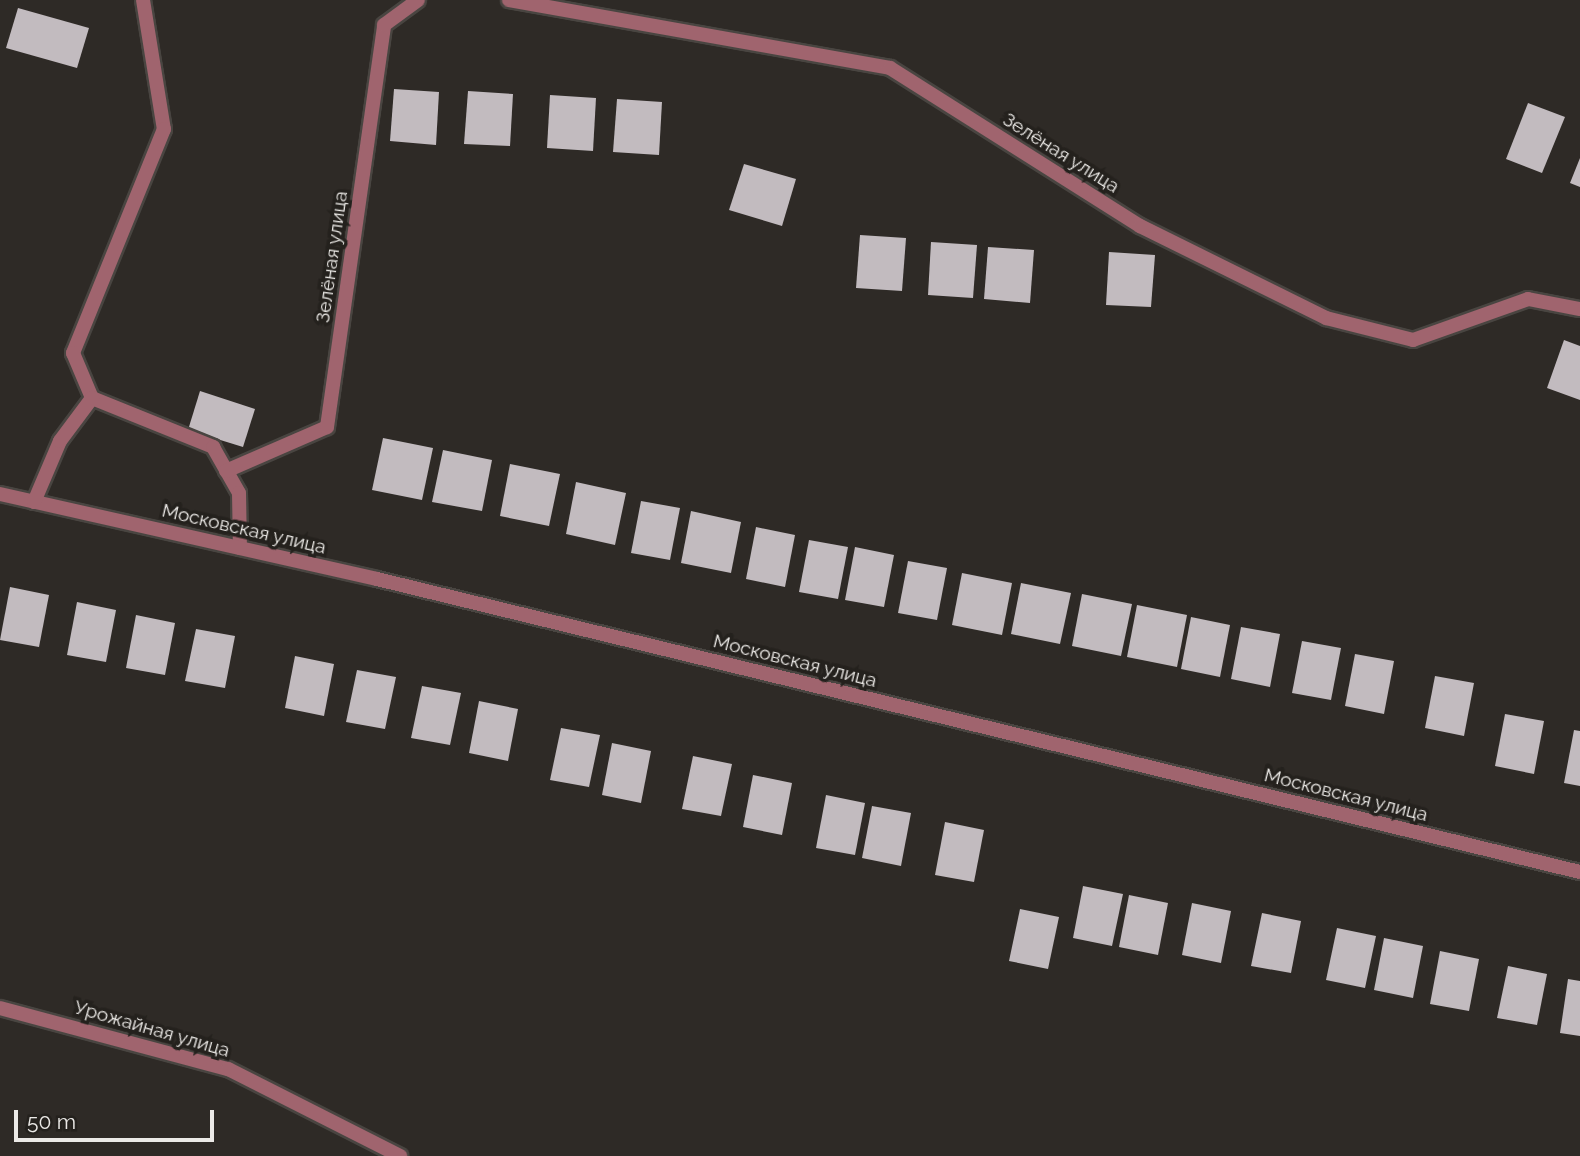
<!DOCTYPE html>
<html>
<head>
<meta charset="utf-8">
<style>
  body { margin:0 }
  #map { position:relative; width:1580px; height:1156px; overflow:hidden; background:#2e2a26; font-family:Raleway,sans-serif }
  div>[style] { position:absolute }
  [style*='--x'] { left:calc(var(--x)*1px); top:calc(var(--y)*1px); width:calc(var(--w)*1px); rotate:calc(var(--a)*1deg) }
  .building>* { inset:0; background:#c2bbbf }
  .roads { filter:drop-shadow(2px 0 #494541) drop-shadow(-2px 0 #494541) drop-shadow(0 2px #494541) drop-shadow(0 -2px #494541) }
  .minor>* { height:14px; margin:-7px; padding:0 7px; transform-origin:7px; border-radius:7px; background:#a0646e }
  span { translate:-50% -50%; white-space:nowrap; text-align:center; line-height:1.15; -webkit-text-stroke:7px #24211d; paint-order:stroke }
  .street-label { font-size:19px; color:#eceae7 }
  .scale { position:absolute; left:14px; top:1110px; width:200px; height:32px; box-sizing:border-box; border:4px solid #eceae7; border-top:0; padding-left:9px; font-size:21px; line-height:24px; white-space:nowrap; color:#eceae7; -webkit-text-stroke:5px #24211d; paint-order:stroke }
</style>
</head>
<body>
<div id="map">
  <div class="building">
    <i style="clip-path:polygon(18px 8px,89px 28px,77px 68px,6px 48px)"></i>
    <i style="clip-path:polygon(394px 89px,439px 92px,436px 145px,390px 141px)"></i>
    <i style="clip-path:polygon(468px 91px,513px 94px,510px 146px,464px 144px)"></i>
    <i style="clip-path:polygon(550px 95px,596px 98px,593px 151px,547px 148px)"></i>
    <i style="clip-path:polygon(617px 99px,662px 102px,659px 155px,613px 152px)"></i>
    <i style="clip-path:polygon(1528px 103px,1565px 117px,1542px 173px,1506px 159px)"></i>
    <i style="clip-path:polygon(1580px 158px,1580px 187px,1570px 183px)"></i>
    <i style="clip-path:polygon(744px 164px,796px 179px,782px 226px,729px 210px)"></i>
    <i style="clip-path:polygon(860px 235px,906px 238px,902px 291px,856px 288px)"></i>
    <i style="clip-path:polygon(931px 242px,977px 245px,973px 298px,928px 295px)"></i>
    <i style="clip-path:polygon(988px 247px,1034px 250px,1030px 303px,984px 299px)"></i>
    <i style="clip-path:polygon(1109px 252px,1155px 255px,1151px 307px,1106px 305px)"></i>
    <i style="clip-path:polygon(1564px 340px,1580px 346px,1580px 400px,1547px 388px)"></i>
    <i style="clip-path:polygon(200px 391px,255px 409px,243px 447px,188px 430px)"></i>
    <i style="clip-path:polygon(383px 438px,433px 448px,422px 500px,372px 490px)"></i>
    <i style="clip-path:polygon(443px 450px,492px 460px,482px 511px,432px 502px)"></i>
    <i style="clip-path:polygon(510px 464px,560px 474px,549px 526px,500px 516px)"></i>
    <i style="clip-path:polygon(576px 482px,626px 493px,615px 545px,566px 534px)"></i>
    <i style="clip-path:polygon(641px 501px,680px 508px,670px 560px,631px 553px)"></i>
    <i style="clip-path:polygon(691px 511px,741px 522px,731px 573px,681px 563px)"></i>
    <i style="clip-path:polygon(756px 527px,795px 535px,785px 587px,746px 579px)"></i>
    <i style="clip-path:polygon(809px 540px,848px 547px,838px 599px,799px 592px)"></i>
    <i style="clip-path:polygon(855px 547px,894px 555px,884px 607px,845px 600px)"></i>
    <i style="clip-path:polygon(908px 561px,947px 568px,937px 620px,898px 613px)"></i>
    <i style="clip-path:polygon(962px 573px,1012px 583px,1002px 635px,952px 625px)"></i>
    <i style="clip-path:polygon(1021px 583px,1071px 593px,1060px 644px,1011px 634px)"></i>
    <i style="clip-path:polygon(10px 587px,49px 595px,39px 647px,0 640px)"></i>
    <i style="clip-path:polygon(1082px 594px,1132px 604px,1121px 656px,1072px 646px)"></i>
    <i style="clip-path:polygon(77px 602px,116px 610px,106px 662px,67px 655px)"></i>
    <i style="clip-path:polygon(1137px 605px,1187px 615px,1177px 667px,1127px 657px)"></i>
    <i style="clip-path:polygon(136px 615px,175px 623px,165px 675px,126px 668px)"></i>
    <i style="clip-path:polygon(1191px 617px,1230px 625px,1220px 677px,1181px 669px)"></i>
    <i style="clip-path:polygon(1241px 627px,1280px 634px,1270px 687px,1231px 679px)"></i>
    <i style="clip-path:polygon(196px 629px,235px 636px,225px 688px,185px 681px)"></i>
    <i style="clip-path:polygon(1302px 641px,1341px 648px,1331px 700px,1292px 693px)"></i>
    <i style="clip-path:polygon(1355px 654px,1394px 661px,1384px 714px,1345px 706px)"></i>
    <i style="clip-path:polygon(295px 656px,334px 664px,324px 716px,285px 708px)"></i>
    <i style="clip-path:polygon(357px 670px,396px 677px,385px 729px,346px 722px)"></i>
    <i style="clip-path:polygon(1435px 676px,1474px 683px,1464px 736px,1425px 728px)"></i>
    <i style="clip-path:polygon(422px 686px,461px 693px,450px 745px,411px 738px)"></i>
    <i style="clip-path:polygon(479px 701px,518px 709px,508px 761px,469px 753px)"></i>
    <i style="clip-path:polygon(1505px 714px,1544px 721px,1534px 774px,1495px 766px)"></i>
    <i style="clip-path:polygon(561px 728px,600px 735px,589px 787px,550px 780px)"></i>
    <i style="clip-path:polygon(1574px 730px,1580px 731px,1580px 786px,1564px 783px)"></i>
    <i style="clip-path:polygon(612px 743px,651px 751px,641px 803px,602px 795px)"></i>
    <i style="clip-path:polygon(693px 756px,732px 764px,721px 816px,682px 809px)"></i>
    <i style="clip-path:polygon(753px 775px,792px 783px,782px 835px,743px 827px)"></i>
    <i style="clip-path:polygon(826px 795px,865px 803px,855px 855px,816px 848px)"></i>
    <i style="clip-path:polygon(872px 806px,911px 813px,901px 866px,862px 858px)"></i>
    <i style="clip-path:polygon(945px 822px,984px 830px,974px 882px,935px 875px)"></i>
    <i style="clip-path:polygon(1083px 886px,1123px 894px,1112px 946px,1073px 938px)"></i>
    <i style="clip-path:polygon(1129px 895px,1168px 903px,1158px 955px,1119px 947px)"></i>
    <i style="clip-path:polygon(1192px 903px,1231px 911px,1221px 963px,1182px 955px)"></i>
    <i style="clip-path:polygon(1020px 909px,1059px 917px,1048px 969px,1009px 961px)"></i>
    <i style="clip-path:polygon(1262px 913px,1301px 921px,1291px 973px,1251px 966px)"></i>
    <i style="clip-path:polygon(1337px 928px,1376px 936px,1365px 988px,1326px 980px)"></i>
    <i style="clip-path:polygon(1384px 938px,1423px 946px,1413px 998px,1374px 990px)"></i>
    <i style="clip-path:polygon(1440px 951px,1479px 959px,1469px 1011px,1430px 1004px)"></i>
    <i style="clip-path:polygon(1508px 966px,1547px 974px,1537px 1025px,1497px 1018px)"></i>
    <i style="clip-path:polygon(1568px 979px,1580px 981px,1580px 1036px,1560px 1033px)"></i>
  </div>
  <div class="roads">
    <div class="minor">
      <i style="--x:143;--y:0;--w:131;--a:80.8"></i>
      <i style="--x:164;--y:129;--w:242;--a:112.1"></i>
      <i style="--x:73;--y:353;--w:49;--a:67.1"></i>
      <i style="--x:92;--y:398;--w:131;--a:22"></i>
      <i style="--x:213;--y:447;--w:53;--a:60.5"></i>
      <i style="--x:239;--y:493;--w:55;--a:89"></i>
      <i style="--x:509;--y:0;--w:387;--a:10.1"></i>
      <i style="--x:890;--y:68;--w:296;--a:32.3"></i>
      <i style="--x:1140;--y:226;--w:208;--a:26.3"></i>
      <i style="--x:1326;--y:318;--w:90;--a:14.2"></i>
      <i style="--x:1413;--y:340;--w:122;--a:-19.6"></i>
      <i style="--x:1528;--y:299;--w:53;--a:10.9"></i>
      <i style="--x:226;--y:471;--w:110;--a:-23.5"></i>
      <i style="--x:327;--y:427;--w:406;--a:-81.9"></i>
      <i style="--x:384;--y:25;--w:42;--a:-36.3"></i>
      <i style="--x:0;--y:494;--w:386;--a:12.7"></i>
      <i style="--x:377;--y:579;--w:1238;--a:13.69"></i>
      <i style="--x:34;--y:502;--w:66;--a:-66.9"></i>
      <i style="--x:60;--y:441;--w:54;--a:-53.3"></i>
      <i style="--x:0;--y:1008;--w:236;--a:15"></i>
      <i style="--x:228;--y:1069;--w:193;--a:26.8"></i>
    </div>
  </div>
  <div class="street-label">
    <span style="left:1061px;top:153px;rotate:32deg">Зелёная улица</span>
    <span style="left:332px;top:257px;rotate:-82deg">Зелёная улица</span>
    <span style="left:244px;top:529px;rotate:13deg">Московская улица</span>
    <span style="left:795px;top:661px;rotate:14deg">Московская улица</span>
    <span style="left:1346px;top:795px;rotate:14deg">Московская улица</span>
    <span style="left:152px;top:1029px;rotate:16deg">Урожайная улица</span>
  </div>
  <div class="scale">50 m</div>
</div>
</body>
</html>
